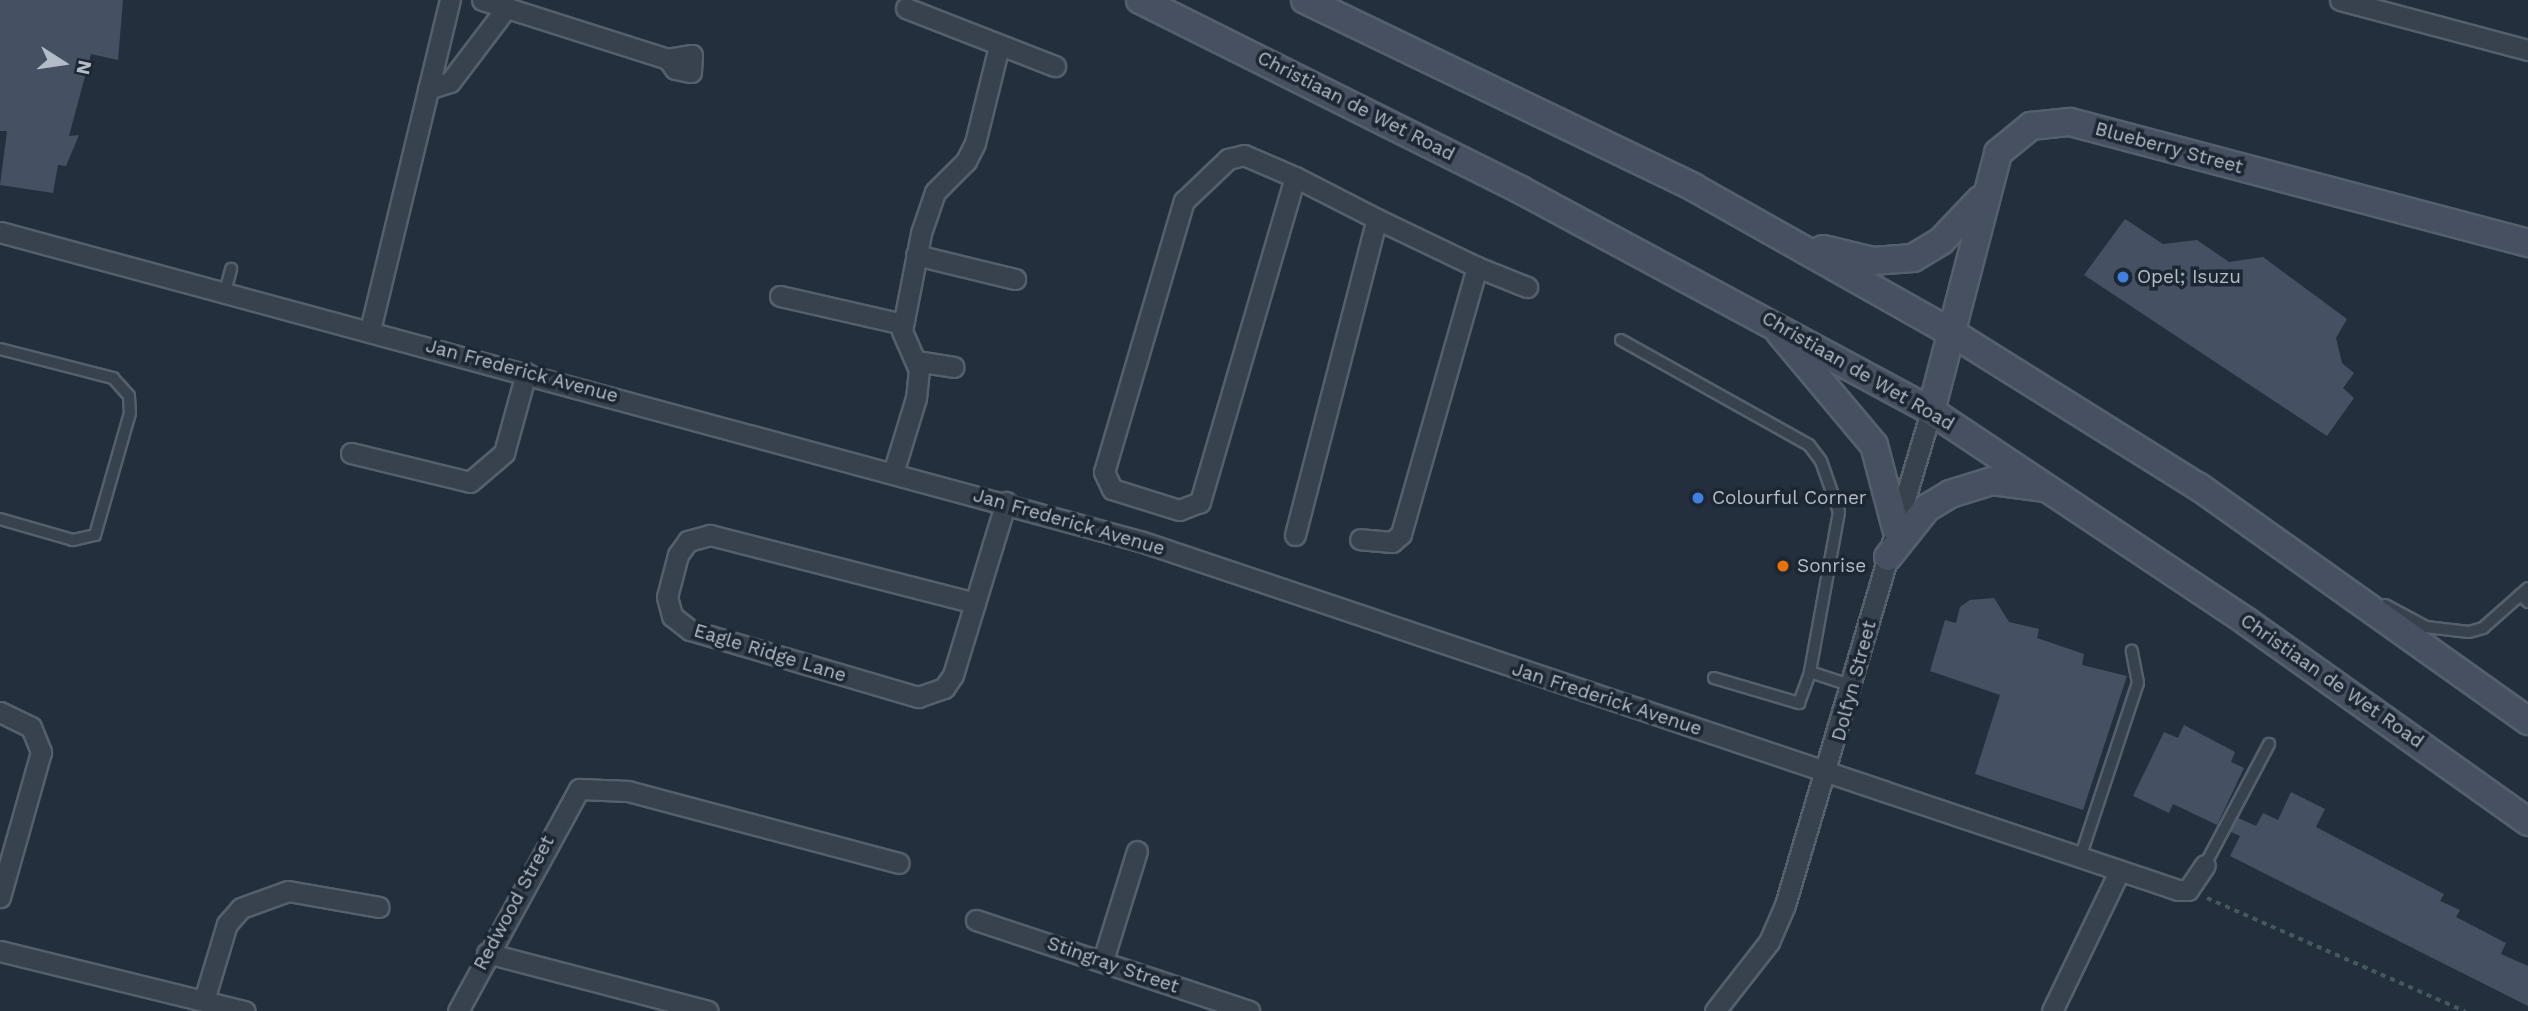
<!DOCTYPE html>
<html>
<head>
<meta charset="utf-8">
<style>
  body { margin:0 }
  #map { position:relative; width:2528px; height:1011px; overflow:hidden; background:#242f3e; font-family:"Work Sans",sans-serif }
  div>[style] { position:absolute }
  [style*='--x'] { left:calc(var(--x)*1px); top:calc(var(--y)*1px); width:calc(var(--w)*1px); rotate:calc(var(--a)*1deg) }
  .building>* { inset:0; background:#455162 }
  .path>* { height:3.5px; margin-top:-1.75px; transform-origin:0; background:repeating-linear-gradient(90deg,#44595c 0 5px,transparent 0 10px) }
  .roads { filter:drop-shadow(2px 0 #565f6c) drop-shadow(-2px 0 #565f6c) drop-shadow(0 2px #565f6c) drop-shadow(0 -2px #565f6c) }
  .lane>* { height:10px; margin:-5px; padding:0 5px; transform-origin:5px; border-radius:5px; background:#38414e }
  .street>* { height:19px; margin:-9.5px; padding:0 9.5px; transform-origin:9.5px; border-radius:9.5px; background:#38414e }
  .secondary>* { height:26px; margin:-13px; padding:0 13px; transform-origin:13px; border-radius:13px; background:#465061 }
  .dots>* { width:19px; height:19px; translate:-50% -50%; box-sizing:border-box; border:4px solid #1d2633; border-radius:50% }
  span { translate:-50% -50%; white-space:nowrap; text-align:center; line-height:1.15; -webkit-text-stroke:7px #1d2633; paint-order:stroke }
  .street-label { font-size:19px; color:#b4bcc9 }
  .poi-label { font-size:19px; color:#b4bcc9 }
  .left { translate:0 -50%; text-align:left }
  .north { position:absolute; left:28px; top:28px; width:70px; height:70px; -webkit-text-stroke:5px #1d2633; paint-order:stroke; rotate:102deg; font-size:19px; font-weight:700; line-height:28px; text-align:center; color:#b4bcc9 }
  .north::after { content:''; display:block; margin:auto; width:24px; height:32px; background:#b4bcc9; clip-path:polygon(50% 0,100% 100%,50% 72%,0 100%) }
</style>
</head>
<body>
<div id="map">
  <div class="building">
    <i style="clip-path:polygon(0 0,123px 0,118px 60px,91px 54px,69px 136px,79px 135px,66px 166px,58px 165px,53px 193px,0 185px,7px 131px,0 131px)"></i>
    <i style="clip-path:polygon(2125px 219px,2163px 244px,2197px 240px,2229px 262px,2263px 257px,2347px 319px,2336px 338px,2342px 363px,2354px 373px,2343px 388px,2354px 398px,2327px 436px,2084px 275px)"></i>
    <i style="clip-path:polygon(1994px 598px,2009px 622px,2039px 629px,2037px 638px,2084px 654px,2082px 665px,2127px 676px,2083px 810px,1975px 774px,2000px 695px,1930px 671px,1945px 620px,1956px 623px,1960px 607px,1970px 600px)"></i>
    <i style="clip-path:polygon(2184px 725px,2235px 752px,2231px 762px,2244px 768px,2217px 825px,2173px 804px,2169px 813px,2133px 796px,2164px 732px,2178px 738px)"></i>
    <i style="clip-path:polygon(2291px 792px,2325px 809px,2316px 827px,2444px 894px,2440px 901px,2460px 910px,2456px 917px,2506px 943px,2501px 954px,2528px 966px,2528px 1006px,2230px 856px,2240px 836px,2231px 832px,2238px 818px,2256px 826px,2263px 813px,2278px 820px)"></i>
  </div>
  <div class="path">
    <i style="--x:2207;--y:898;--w:282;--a:23.7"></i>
  </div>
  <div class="roads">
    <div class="lane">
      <i style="--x:225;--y:292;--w:24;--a:-75"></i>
      <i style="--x:1621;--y:340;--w:215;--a:29.2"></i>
      <i style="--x:1809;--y:445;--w:20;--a:53"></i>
      <i style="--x:1821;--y:461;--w:54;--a:70.6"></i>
      <i style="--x:1839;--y:512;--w:163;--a:100.3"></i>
      <i style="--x:1810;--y:672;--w:45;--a:18"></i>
      <i style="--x:0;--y:349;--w:117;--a:14.4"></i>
      <i style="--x:113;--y:378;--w:24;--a:48"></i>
      <i style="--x:129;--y:396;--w:17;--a:87"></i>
      <i style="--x:130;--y:413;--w:127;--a:106"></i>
      <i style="--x:95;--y:535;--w:23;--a:167"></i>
      <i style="--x:73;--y:540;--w:76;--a:-164"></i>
      <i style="--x:2520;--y:595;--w:11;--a:41"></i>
      <i style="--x:2385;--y:605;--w:47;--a:28.2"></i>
      <i style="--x:2426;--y:627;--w:43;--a:6.6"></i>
      <i style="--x:2469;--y:632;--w:15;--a:-16"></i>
      <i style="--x:2483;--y:628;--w:60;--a:-41.6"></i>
      <i style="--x:1714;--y:678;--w:89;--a:16.4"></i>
      <i style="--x:1799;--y:703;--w:33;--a:-70"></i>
      <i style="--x:2080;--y:858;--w:184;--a:-71.7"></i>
      <i style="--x:2138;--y:683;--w:33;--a:-101"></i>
      <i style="--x:2205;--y:865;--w:137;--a:-62.1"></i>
    </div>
    <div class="street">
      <i style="--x:482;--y:0;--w:195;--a:17.6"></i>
      <i style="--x:668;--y:59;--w:12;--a:55"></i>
      <i style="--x:675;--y:69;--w:16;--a:11"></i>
      <i style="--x:691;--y:72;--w:17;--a:-87"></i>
      <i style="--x:692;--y:55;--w:24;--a:171"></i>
      <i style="--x:2340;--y:0;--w:195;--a:14.9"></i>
      <i style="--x:906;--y:8;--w:160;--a:21.3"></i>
      <i style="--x:428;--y:89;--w:23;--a:-18"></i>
      <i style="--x:450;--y:82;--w:94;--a:-52.8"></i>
      <i style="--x:1295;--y:177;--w:339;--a:106.3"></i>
      <i style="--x:1200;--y:502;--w:22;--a:159"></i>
      <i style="--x:1179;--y:510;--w:70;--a:-162.6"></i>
      <i style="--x:1112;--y:489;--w:19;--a:-115"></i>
      <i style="--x:1104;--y:472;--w:283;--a:-73.6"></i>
      <i style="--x:1184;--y:201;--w:61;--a:-43.7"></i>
      <i style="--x:1228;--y:159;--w:16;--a:-14"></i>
      <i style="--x:1244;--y:155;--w:56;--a:23.3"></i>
      <i style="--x:1295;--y:177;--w:92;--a:27.1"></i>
      <i style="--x:0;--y:232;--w:1181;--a:15.17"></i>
      <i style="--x:1140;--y:541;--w:1095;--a:18.58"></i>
      <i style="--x:2178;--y:890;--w:10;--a:0"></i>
      <i style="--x:2188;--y:890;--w:30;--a:-56"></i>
      <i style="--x:916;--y:255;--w:102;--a:13.6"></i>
      <i style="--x:1477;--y:267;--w:54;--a:21.8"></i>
      <i style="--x:780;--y:296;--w:126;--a:12.8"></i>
      <i style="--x:370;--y:330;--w:340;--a:-76.4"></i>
      <i style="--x:916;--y:361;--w:38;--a:9"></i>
      <i style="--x:351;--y:453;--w:122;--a:13.7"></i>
      <i style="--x:470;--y:482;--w:45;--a:-40.5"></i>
      <i style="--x:504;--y:453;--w:83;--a:-74.6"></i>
      <i style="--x:893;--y:473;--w:78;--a:-73"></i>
      <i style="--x:916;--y:398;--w:28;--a:-84"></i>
      <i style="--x:919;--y:370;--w:43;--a:-113.6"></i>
      <i style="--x:902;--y:331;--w:100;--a:-79"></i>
      <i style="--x:921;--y:233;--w:43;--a:-71.1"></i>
      <i style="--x:935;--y:192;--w:44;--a:-45"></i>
      <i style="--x:966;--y:161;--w:20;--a:-63"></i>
      <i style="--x:975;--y:143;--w:100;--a:-76.1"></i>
      <i style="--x:1295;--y:535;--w:326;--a:-75.5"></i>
      <i style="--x:1377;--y:219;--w:111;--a:25.6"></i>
      <i style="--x:1477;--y:267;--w:278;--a:105.9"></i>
      <i style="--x:1401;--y:534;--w:12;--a:138"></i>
      <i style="--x:1392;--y:542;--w:32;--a:-175"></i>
      <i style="--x:975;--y:603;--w:274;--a:-165.6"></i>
      <i style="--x:710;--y:535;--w:23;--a:165"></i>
      <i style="--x:688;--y:541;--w:17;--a:126"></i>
      <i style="--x:678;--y:555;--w:43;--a:104.7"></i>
      <i style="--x:667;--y:597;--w:20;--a:75"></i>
      <i style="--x:672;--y:616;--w:23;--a:38"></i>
      <i style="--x:690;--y:630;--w:238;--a:16.4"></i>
      <i style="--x:918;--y:697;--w:28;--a:-19"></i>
      <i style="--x:944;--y:688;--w:16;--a:-55"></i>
      <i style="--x:953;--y:675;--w:75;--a:-73"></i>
      <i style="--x:975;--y:603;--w:62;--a:-73"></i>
      <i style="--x:993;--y:544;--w:44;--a:-72.8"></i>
      <i style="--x:0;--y:712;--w:34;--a:26"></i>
      <i style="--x:31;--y:727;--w:27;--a:68"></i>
      <i style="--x:41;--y:752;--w:151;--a:105.8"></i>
      <i style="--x:976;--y:920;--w:288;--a:18.4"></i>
      <i style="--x:0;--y:951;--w:252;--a:13.8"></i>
      <i style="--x:487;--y:953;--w:228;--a:14.7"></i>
      <i style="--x:1103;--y:960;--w:114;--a:-72.7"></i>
      <i style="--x:204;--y:1000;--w:79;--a:-73.2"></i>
      <i style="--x:227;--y:924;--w:21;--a:-49"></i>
      <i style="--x:241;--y:908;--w:50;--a:-19.9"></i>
      <i style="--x:288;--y:891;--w:92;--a:10"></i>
      <i style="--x:458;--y:1011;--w:253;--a:-61.4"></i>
      <i style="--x:579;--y:789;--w:49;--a:2.3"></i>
      <i style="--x:628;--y:791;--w:280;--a:14.9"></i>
      <i style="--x:1715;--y:1011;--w:88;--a:-52"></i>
      <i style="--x:1769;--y:942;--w:40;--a:-66.6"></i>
      <i style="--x:1785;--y:905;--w:515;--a:-73.54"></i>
      <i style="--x:2052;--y:1011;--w:154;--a:-64.3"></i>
    </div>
    <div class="secondary">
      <i style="--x:1140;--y:0;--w:426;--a:26.5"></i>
      <i style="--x:1521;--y:190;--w:466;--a:28.3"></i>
      <i style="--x:1931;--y:411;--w:380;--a:33.7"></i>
      <i style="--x:2247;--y:622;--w:345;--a:35.4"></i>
      <i style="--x:1305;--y:0;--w:431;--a:25.7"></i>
      <i style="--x:1693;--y:187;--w:294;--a:29.4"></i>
      <i style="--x:1949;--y:331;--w:295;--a:32"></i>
      <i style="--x:2199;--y:487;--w:404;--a:35.4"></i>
      <i style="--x:1823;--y:249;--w:51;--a:13.5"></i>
      <i style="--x:1873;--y:261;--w:40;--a:-4.3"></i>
      <i style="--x:1913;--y:258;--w:33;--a:-31"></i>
      <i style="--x:1941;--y:241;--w:57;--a:-46.4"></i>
      <i style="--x:1780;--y:333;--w:146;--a:50"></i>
      <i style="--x:1874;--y:445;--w:86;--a:75.2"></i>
      <i style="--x:1931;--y:411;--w:267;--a:-75.4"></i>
      <i style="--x:1998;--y:153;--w:43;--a:-39.3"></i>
      <i style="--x:2031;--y:126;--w:39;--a:-6"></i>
      <i style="--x:2070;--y:122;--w:474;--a:14.8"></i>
      <i style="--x:1888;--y:557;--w:63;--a:-51.5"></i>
      <i style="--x:1927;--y:508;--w:27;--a:-31"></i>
      <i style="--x:1950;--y:494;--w:44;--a:-17.2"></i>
      <i style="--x:1992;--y:481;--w:52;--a:7.7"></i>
    </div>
  </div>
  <div class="dots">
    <i style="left:2123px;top:277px;background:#3f7fe0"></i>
    <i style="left:1698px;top:498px;background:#3f7fe0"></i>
    <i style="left:1783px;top:566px;background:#e8710a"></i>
  </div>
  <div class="street-label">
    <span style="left:1356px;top:106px;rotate:27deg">Christiaan de Wet Road</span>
    <span style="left:2169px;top:148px;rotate:15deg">Blueberry Street</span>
    <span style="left:522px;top:371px;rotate:15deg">Jan Frederick Avenue</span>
    <span style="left:1858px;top:371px;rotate:30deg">Christiaan de Wet Road</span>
    <span style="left:1069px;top:522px;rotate:16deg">Jan Frederick Avenue</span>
    <span style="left:770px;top:653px;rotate:17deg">Eagle Ridge Lane</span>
    <span style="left:1854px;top:681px;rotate:-75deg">Dolfyn Street</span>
    <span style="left:2332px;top:681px;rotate:35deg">Christiaan de Wet Road</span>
    <span style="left:1607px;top:699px;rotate:18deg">Jan Frederick Avenue</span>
    <span style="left:514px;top:903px;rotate:-62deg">Redwood Street</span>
    <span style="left:1113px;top:965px;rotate:19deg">Stingray Street</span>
  </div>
  <div class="poi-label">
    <span class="left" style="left:2137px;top:277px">Opel; Isuzu</span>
    <span class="left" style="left:1712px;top:498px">Colourful Corner</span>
    <span class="left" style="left:1797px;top:566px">Sonrise</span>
  </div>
  <div class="north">N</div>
</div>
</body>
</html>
